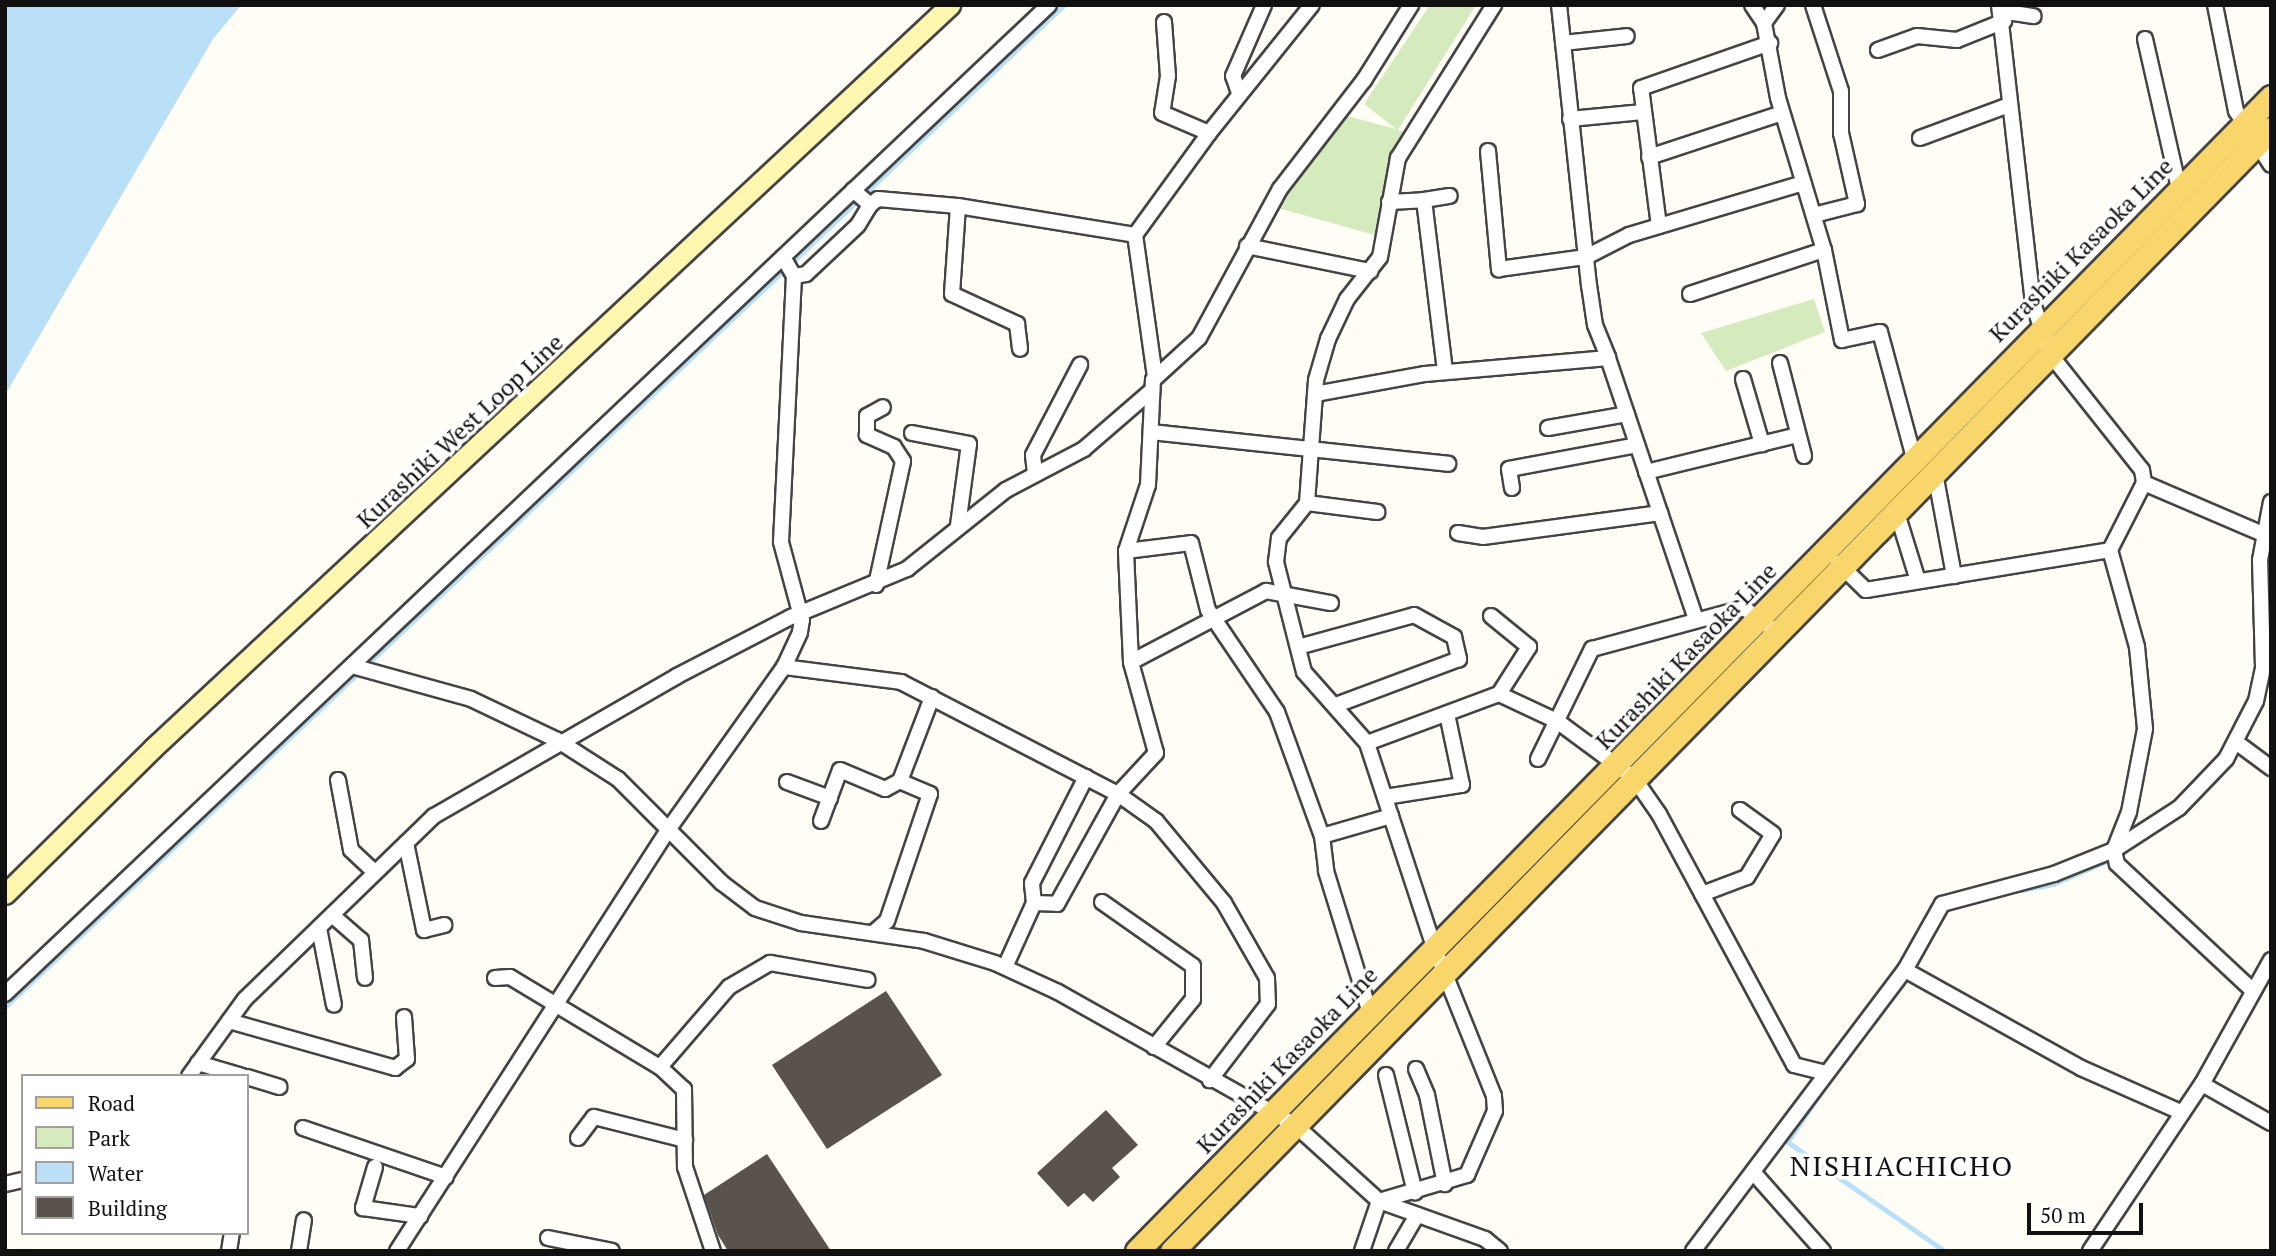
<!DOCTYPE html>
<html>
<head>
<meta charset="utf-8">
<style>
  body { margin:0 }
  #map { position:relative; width:2276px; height:1256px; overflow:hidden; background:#fffdf5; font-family:"PT Serif",serif }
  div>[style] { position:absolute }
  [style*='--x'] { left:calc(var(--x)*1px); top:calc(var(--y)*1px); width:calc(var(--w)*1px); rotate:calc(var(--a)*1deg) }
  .green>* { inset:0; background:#d5ebbd }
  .water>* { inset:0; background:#b9e0f7 }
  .stream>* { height:4.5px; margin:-2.25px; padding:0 2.25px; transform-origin:2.25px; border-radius:2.25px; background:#b9e0f7 }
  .building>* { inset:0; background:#5a524d }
  .roads { filter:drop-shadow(2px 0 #444) drop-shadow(-2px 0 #444) drop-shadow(0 2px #444) drop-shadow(0 -2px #444) }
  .minor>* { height:14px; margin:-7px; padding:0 7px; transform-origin:7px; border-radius:7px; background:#fff }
  .secondary>* { height:19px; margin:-9.5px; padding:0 9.5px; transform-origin:9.5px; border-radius:9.5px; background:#fff6b0 }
  .primary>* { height:23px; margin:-11.5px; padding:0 11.5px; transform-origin:11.5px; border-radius:11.5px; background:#f9d66b }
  span { translate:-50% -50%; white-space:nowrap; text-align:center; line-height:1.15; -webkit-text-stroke:7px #fff; paint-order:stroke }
  .street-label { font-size:24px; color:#111 }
  .quarter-label { font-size:28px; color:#111; letter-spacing:2px }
  .frame { position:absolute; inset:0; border:7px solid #111; pointer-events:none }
  .legend { position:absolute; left:21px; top:1074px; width:228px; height:161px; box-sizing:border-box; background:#fff; border:2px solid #a0a0a0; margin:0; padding:9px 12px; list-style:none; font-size:21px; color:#111 }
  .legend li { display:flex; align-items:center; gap:14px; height:35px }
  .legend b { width:35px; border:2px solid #a0a0a0 }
  .scale { position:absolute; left:2027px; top:1203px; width:116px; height:32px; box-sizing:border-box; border:4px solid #111; border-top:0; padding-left:9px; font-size:21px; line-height:24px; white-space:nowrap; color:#111; -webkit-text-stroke:5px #fff; paint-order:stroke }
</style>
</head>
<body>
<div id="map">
  <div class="green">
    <i style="clip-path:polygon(1430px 5px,1476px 5px,1398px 130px,1411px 134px,1382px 237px,1278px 208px,1347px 116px,1396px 129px,1364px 104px)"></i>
    <i style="clip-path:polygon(1814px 299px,1825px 332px,1726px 371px,1701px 333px)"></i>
  </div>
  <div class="water">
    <i style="clip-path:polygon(5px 5px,241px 5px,213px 39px,5px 395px)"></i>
  </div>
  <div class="stream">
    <i style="--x:964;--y:512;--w:78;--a:-32.5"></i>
    <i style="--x:933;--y:540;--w:30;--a:-42"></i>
    <i style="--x:2267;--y:577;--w:86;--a:88.7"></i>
    <i style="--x:755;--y:696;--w:51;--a:-56.9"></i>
    <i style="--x:2233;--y:759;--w:67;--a:-63.4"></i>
    <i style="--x:2180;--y:815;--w:54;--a:-45"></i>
    <i style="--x:2022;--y:890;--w:32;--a:-11"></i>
    <i style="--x:2053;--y:884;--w:64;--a:-23"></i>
    <i style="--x:5;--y:1007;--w:1458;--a:-43.42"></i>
    <i style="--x:522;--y:1044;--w:109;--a:-57.3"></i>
    <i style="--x:1832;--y:1077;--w:78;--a:124.1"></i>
    <i style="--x:1788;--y:1142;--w:191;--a:34.8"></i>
  </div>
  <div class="building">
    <i style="clip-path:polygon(886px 991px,942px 1075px,827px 1149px,772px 1065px)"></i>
    <i style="clip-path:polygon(1106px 1110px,1138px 1145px,1112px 1168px,1120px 1177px,1093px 1202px,1084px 1193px,1068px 1207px,1037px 1173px)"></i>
    <i style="clip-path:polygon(767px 1154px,831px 1251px,728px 1251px,718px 1235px,704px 1195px)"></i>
  </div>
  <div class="roads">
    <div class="minor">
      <i style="--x:1559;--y:5;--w:282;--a:83.9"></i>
      <i style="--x:1589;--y:285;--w:40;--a:81.5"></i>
      <i style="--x:1595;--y:325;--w:35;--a:68"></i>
      <i style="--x:1752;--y:5;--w:22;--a:56"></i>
      <i style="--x:1764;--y:23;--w:22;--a:-54"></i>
      <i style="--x:1813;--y:5;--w:90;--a:72"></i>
      <i style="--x:1841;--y:91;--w:42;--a:90"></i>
      <i style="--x:1841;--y:133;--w:73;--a:77.3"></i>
      <i style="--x:1857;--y:204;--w:44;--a:165.7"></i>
      <i style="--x:1999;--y:5;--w:300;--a:83.5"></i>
      <i style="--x:2033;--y:303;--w:54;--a:71.6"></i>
      <i style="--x:2050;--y:354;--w:148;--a:51.6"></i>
      <i style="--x:2142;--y:470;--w:13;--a:81"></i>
      <i style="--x:2144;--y:483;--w:75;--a:116.9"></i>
      <i style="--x:2110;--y:550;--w:101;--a:74.4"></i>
      <i style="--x:2137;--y:647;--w:82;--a:84.4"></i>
      <i style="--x:2145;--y:729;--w:85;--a:100.9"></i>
      <i style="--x:2129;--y:812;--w:41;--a:111.5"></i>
      <i style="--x:2114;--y:850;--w:14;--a:78"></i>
      <i style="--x:2117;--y:864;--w:183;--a:43"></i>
      <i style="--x:2215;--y:5;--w:108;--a:78.8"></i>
      <i style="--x:2236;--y:111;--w:64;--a:57.1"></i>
      <i style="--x:2001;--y:11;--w:33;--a:9"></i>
      <i style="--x:1164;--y:22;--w:54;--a:85.8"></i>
      <i style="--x:1168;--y:76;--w:37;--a:99"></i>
      <i style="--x:1162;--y:113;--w:51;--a:23.1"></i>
      <i style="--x:1209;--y:133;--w:164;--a:-51.2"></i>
      <i style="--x:1764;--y:23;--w:76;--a:79.4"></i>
      <i style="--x:1778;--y:98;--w:159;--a:73.2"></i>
      <i style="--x:1824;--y:250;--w:92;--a:78.7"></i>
      <i style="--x:1842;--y:340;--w:39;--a:-12"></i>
      <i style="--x:1880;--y:332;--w:131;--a:74.9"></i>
      <i style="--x:2145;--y:39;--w:154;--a:77.2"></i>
      <i style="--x:1563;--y:43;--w:64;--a:-6.2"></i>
      <i style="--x:1878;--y:50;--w:41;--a:-19.7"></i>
      <i style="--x:1917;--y:36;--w:40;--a:5.7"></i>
      <i style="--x:1957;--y:40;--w:51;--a:-22"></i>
      <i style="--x:1239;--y:93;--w:18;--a:-109"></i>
      <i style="--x:1233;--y:76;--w:77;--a:-66.4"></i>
      <i style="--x:1570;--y:119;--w:73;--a:-5.5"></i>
      <i style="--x:1920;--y:138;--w:95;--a:-20.3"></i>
      <i style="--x:1488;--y:151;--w:119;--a:84.7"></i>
      <i style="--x:1499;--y:269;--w:88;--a:-7.9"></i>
      <i style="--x:1586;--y:257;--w:48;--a:-27.1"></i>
      <i style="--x:1629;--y:235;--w:182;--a:-16.6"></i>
      <i style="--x:1649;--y:157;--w:140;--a:-18.3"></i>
      <i style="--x:853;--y:190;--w:23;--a:41"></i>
      <i style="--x:870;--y:205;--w:10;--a:-37"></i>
      <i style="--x:878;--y:199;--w:80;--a:5"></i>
      <i style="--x:958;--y:206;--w:179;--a:9.3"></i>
      <i style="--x:1424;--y:200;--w:26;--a:-9"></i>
      <i style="--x:1389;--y:202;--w:35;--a:-3"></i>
      <i style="--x:1424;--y:200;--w:173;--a:83"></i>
      <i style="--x:958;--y:206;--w:88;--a:93.9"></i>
      <i style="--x:952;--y:294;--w:72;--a:24.8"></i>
      <i style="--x:1017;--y:324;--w:25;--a:83"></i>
      <i style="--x:1659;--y:226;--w:139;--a:-97.4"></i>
      <i style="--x:1641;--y:88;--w:137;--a:-19.2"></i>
      <i style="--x:1247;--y:246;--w:126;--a:11.5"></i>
      <i style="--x:794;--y:276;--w:12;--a:-9"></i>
      <i style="--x:806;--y:274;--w:71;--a:-43.3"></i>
      <i style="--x:858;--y:225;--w:23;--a:-59"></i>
      <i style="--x:1690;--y:294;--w:141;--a:-18.2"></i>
      <i style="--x:1780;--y:363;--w:96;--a:75.5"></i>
      <i style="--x:1155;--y:377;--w:143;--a:-98"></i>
      <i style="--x:1135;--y:235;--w:126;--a:-54"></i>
      <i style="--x:1743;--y:379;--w:68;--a:73.7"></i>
      <i style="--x:1315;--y:394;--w:112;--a:-10.3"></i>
      <i style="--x:1425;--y:374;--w:184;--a:-5"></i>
      <i style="--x:1608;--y:358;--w:273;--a:71.4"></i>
      <i style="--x:1548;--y:428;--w:80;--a:-10"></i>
      <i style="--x:1151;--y:432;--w:299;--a:6.1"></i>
      <i style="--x:912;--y:433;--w:58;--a:10.9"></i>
      <i style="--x:969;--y:444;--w:82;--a:97.7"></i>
      <i style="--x:1646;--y:472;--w:156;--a:-13.7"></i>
      <i style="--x:1935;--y:473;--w:105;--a:79.5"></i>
      <i style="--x:1035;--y:474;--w:19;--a:-96"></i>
      <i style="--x:1033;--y:455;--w:102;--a:-62.4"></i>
      <i style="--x:2144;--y:483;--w:129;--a:23.2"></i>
      <i style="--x:1512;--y:488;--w:19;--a:-99"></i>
      <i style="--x:1509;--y:469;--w:130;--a:-10.6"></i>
      <i style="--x:1307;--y:503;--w:71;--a:7.3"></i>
      <i style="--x:1897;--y:513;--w:71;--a:72.8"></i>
      <i style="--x:1458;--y:533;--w:25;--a:9"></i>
      <i style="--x:1483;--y:537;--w:179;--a:-7.7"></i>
      <i style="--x:1126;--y:551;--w:65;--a:-7"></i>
      <i style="--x:1191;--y:543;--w:69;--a:75.8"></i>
      <i style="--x:1208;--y:610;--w:123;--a:55.9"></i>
      <i style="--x:1277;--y:712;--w:132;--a:70.1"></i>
      <i style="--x:1322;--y:836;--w:35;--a:83"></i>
      <i style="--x:1326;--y:871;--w:149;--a:72.8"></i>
      <i style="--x:1838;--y:563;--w:39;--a:44"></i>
      <i style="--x:1866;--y:590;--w:247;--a:-9.3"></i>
      <i style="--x:876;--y:585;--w:127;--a:-77.7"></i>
      <i style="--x:903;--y:461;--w:17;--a:-123"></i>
      <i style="--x:894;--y:447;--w:30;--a:-156"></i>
      <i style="--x:867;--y:435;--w:19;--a:-90"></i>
      <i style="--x:867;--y:416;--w:18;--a:-29"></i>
      <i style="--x:1298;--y:647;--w:120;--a:-15.4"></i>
      <i style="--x:1414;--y:615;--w:46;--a:28.8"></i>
      <i style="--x:1454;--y:637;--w:23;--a:77"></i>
      <i style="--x:1459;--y:659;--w:131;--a:159.5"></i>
      <i style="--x:1131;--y:662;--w:153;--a:-27.7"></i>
      <i style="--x:1266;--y:591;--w:66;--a:10.5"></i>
      <i style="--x:352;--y:666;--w:123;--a:15.5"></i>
      <i style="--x:471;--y:699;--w:95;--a:25.5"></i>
      <i style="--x:557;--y:740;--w:72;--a:32.6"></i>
      <i style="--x:618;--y:779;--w:147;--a:45"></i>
      <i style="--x:722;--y:883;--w:41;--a:37.1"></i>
      <i style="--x:755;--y:908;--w:48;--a:18.1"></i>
      <i style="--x:801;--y:923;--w:124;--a:8.3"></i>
      <i style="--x:924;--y:941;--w:74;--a:17.2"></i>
      <i style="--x:995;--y:963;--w:69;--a:24.7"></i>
      <i style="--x:1058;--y:992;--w:272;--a:29.3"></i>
      <i style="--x:1295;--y:1125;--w:113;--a:42.1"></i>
      <i style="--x:1379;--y:1201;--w:113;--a:19.7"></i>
      <i style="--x:1485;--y:1239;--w:19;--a:39"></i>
      <i style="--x:784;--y:667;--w:118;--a:7.3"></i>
      <i style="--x:901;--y:682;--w:244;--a:27.3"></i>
      <i style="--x:1118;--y:794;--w:47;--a:35.4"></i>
      <i style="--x:1156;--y:821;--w:107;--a:50.3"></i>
      <i style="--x:1224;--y:903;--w:86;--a:60.2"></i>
      <i style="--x:1267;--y:978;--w:26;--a:88"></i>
      <i style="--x:1268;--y:1004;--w:96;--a:127.3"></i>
      <i style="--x:1499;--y:694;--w:64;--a:25"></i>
      <i style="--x:1557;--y:721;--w:96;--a:36.5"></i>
      <i style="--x:1634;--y:778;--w:44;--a:55.2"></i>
      <i style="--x:1659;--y:814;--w:285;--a:61.7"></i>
      <i style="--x:1794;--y:1065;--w:32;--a:14"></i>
      <i style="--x:2236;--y:742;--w:44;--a:36.6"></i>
      <i style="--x:1367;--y:743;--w:141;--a:-20.4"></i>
      <i style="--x:1499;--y:694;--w:56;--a:-57.4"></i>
      <i style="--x:1529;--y:647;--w:49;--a:-140.8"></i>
      <i style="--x:1538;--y:759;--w:123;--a:-63.9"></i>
      <i style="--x:1592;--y:649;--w:157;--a:-15.1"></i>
      <i style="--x:1744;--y:608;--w:44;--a:36.6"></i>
      <i style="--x:338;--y:780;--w:71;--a:79.5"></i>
      <i style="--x:351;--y:850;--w:33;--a:43"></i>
      <i style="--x:787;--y:782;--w:46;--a:20.4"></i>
      <i style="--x:1385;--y:797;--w:78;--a:-8.9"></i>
      <i style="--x:1462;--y:785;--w:73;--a:-101.9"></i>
      <i style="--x:821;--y:821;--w:54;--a:-69.6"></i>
      <i style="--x:840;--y:770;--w:49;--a:22.9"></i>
      <i style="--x:885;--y:789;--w:17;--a:-28"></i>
      <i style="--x:1322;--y:836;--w:72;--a:-16.2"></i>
      <i style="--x:406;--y:843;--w:89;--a:78.3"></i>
      <i style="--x:424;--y:930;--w:21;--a:-14"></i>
      <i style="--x:1702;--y:894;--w:48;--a:-20.7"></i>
      <i style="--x:1747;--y:877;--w:50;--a:-58.8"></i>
      <i style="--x:1773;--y:834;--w:41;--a:-144"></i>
      <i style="--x:1102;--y:902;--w:111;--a:35.1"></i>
      <i style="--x:1193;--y:966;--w:33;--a:90"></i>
      <i style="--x:1193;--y:999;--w:62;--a:129.1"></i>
      <i style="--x:1034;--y:903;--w:23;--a:2"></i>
      <i style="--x:1057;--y:904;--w:126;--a:-61"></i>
      <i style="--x:1118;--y:794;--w:56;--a:-47.2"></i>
      <i style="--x:1156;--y:753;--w:94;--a:-105.4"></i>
      <i style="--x:1131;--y:662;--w:111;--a:-92.6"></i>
      <i style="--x:1126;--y:551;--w:70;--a:-71.6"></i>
      <i style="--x:1148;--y:485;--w:105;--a:-87.3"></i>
      <i style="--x:1153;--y:380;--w:62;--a:-42.4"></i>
      <i style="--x:1199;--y:338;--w:170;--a:-61.5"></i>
      <i style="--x:1280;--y:189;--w:138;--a:-52.4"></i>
      <i style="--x:1364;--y:80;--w:89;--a:-57.9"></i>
      <i style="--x:332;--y:915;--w:38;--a:41"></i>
      <i style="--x:361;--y:940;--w:38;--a:84"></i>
      <i style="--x:319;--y:928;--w:78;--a:79"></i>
      <i style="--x:873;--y:933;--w:18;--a:-41"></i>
      <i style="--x:887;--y:921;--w:134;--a:-71.3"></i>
      <i style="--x:930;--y:794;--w:33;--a:-157"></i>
      <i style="--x:900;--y:781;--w:90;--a:-69.1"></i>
      <i style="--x:1005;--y:967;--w:70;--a:-65.6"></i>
      <i style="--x:1034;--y:903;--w:20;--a:-96"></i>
      <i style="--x:1032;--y:883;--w:119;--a:-63"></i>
      <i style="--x:1905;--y:970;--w:201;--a:29.1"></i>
      <i style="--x:2081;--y:1068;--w:111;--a:23.8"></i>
      <i style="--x:495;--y:978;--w:15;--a:-4"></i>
      <i style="--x:510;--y:977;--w:175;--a:31"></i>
      <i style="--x:660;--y:1067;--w:33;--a:43"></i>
      <i style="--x:684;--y:1089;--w:78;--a:89.3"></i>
      <i style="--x:685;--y:1167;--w:89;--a:71.6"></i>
      <i style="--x:5;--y:994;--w:1438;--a:-43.45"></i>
      <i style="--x:229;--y:1021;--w:173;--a:15.8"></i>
      <i style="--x:395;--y:1068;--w:15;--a:-37"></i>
      <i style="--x:407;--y:1059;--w:42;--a:-94.1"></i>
      <i style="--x:198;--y:1063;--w:46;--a:16.5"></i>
      <i style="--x:660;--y:1067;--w:106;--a:-49.2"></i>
      <i style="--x:729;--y:987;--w:48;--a:-30.3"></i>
      <i style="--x:770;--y:963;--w:99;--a:9.8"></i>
      <i style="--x:1416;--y:1069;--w:28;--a:67"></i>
      <i style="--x:1427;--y:1095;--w:91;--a:78.6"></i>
      <i style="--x:1386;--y:1075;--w:121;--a:76.1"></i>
      <i style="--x:189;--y:1076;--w:95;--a:-54"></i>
      <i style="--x:245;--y:999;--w:263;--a:-44.1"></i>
      <i style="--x:434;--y:816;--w:280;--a:-29.9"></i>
      <i style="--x:677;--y:676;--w:128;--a:-27.4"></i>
      <i style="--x:791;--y:617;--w:126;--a:-22.5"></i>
      <i style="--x:907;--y:569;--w:127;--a:-38.6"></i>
      <i style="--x:1006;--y:490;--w:88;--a:-27.7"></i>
      <i style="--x:1084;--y:449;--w:90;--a:-40.9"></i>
      <i style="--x:247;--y:1077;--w:34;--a:17"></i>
      <i style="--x:2202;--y:1084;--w:79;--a:29.5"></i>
      <i style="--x:303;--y:1128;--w:151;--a:18.9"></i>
      <i style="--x:578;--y:1138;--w:26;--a:-53"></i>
      <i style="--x:594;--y:1117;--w:94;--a:14.2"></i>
      <i style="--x:375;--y:1167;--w:43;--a:106.3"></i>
      <i style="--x:363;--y:1208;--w:58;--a:8"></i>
      <i style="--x:1753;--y:1172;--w:106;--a:48.5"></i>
      <i style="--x:5;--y:1184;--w:18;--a:-13"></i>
      <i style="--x:1379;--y:1201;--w:92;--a:-16.5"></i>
      <i style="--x:1467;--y:1175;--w:70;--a:-66.4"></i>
      <i style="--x:1495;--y:1111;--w:15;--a:-94"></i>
      <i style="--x:1494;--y:1096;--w:161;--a:-111.9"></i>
      <i style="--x:1434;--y:947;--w:215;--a:-108.2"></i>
      <i style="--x:1367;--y:743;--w:95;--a:-131.6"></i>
      <i style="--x:1304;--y:672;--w:114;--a:-104.3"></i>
      <i style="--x:1276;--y:562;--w:24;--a:-83"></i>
      <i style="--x:1279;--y:538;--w:45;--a:-51.3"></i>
      <i style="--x:1307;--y:503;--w:123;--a:-85.8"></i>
      <i style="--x:1316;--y:380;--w:43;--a:-73.7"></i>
      <i style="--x:1328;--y:339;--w:44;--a:-64.6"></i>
      <i style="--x:1347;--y:299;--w:53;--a:-51.8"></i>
      <i style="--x:1380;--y:257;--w:101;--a:-79.7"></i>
      <i style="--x:1398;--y:158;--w:181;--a:-57.9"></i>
      <i style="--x:548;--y:1238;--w:65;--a:11.5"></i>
      <i style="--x:229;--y:1251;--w:18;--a:-81"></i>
      <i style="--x:299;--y:1251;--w:31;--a:-81"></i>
      <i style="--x:397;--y:1251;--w:501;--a:-57.23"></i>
      <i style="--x:668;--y:830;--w:200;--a:-54.6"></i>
      <i style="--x:784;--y:667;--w:38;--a:-65"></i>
      <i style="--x:800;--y:632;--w:12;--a:-81"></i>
      <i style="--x:802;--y:620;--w:81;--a:-105.1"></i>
      <i style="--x:781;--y:542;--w:266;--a:-87.2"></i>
      <i style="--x:794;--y:276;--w:22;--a:-120"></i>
      <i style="--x:1362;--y:1251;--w:53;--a:-71.2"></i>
      <i style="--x:1396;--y:1251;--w:42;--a:-59.7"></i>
      <i style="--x:1693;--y:1251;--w:352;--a:-53"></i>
      <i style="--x:1905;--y:970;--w:76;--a:-60.7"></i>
      <i style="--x:1942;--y:904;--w:116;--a:-15"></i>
      <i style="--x:2054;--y:874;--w:65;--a:-21.8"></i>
      <i style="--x:2114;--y:850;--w:77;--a:-32.9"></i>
      <i style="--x:2179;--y:808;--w:68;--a:-46.2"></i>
      <i style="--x:2226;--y:759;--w:65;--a:-62.7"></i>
      <i style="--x:2256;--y:701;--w:35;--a:-78"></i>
      <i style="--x:2263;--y:667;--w:107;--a:-91.6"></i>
      <i style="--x:2260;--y:560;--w:59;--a:-79.3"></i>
      <i style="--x:2090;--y:1251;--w:201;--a:-56.2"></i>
      <i style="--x:2202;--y:1084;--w:142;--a:-60.9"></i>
    </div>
    <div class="secondary">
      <i style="--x:5;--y:894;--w:208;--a:-44.6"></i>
      <i style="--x:153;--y:748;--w:1090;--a:-42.99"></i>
    </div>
    <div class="primary">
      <i style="--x:1137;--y:1251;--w:1618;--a:-45.5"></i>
      <i style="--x:1172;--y:1251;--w:1571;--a:-45.59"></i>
    </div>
  </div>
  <div class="street-label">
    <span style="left:2081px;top:250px;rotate:-45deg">Kurashiki Kasaoka Line</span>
    <span style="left:460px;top:431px;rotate:-43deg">Kurashiki West Loop Line</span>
    <span style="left:1686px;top:656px;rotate:-46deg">Kurashiki Kasaoka Line</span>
    <span style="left:1287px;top:1060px;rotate:-46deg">Kurashiki Kasaoka Line</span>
  </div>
  <div class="quarter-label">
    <span style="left:1902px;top:1166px">NISHIACHICHO</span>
  </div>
  <div class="frame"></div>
  <ul class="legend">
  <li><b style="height:9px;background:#f9d66b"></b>Road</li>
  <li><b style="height:19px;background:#d5ebbd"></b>Park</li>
  <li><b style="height:19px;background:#b9e0f7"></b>Water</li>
  <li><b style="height:19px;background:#5a524d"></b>Building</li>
  </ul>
  <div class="scale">50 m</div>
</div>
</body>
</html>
